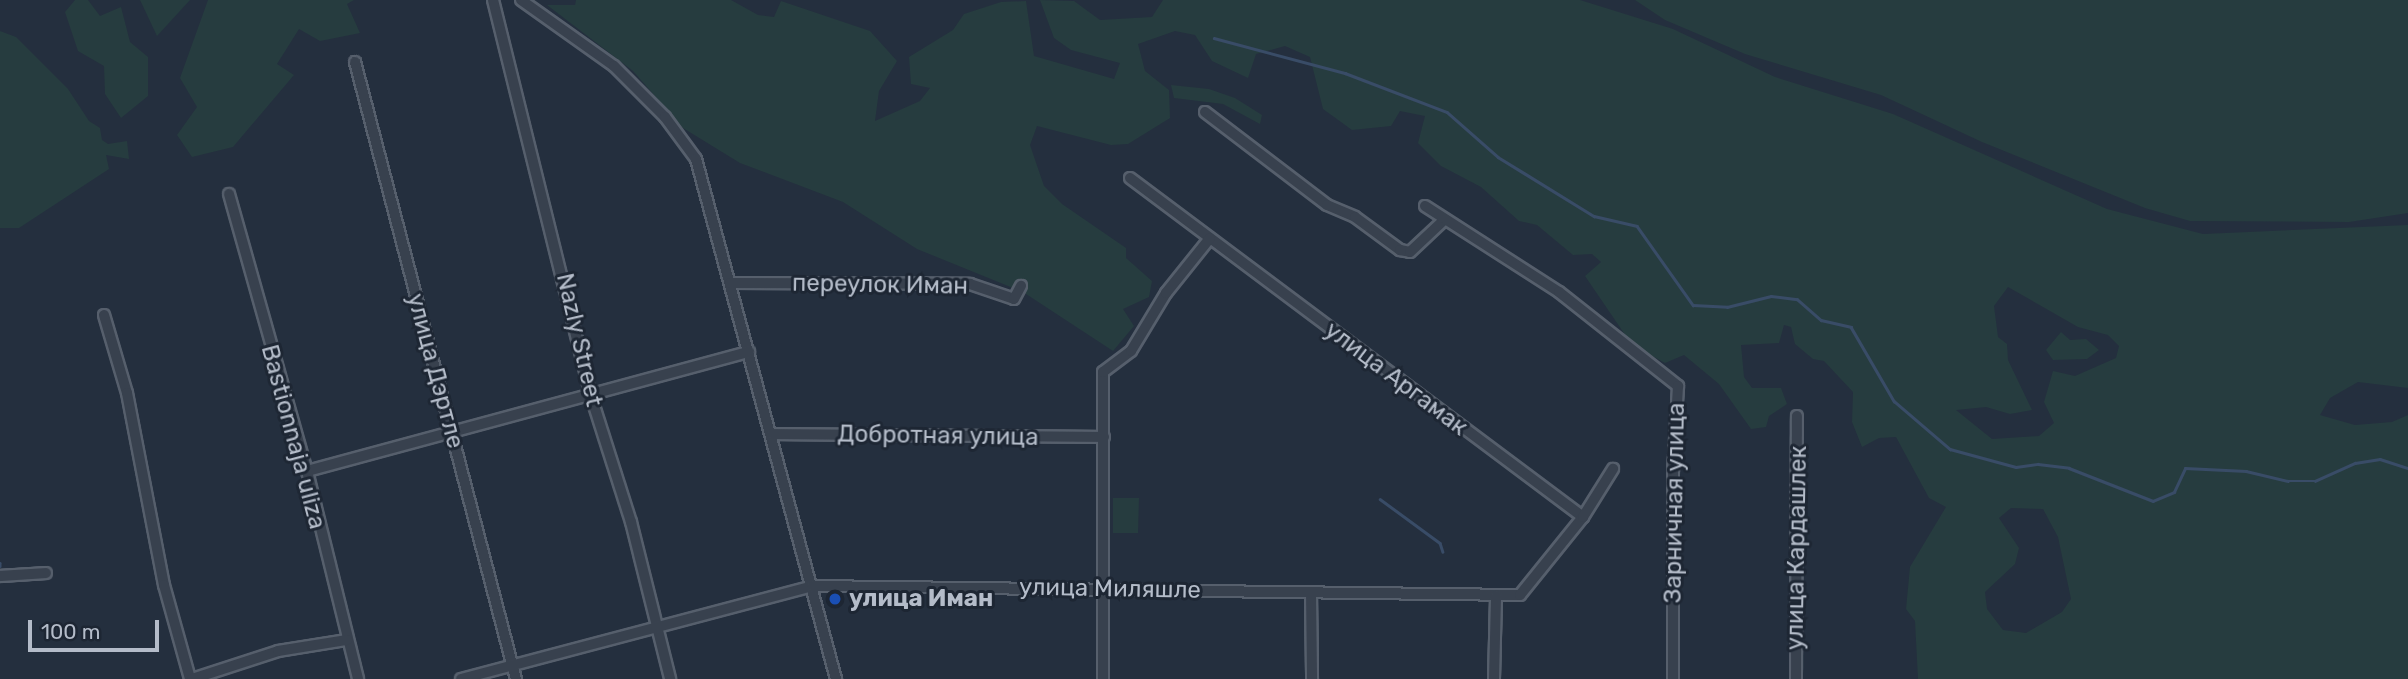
<!DOCTYPE html>
<html>
<head>
<meta charset="utf-8">
<style>
  body { margin:0 }
  #map { position:relative; width:2408px; height:679px; overflow:hidden; background:#242f3e; font-family:Rubik,sans-serif }
  div>[style] { position:absolute }
  [style*='--x'] { left:calc(var(--x)*1px); top:calc(var(--y)*1px); width:calc(var(--w)*1px); rotate:calc(var(--a)*1deg) }
  .green>* { inset:0; background:#263c3f }
  .stream>* { height:2.5px; margin:-1.25px; padding:0 1.25px; transform-origin:1.25px; border-radius:1.25px; background:#394c67 }
  .roads { filter:drop-shadow(2px 0 #565f6c) drop-shadow(-2px 0 #565f6c) drop-shadow(0 2px #565f6c) drop-shadow(0 -2px #565f6c) }
  .minor>* { height:10px; margin:-5px; padding:0 5px; transform-origin:5px; border-radius:5px; background:#38414e }
  .dots>* { width:19px; height:19px; translate:-50% -50%; box-sizing:border-box; border:4px solid #1d2633; border-radius:50% }
  span { translate:-50% -50%; white-space:nowrap; text-align:center; line-height:1.15; -webkit-text-stroke:6px #1d2633; paint-order:stroke }
  .street-label { font-size:24px; color:#b4bcc9 }
  .poi-label { font-size:24px; color:#b4bcc9; font-weight:700 }
  .left { translate:0 -50%; text-align:left }
  .scale { position:absolute; left:28px; top:620px; width:131px; height:32px; box-sizing:border-box; border:4px solid #b4bcc9; border-top:0; padding-left:9px; font-size:21px; line-height:24px; white-space:nowrap; color:#b4bcc9; -webkit-text-stroke:5px #1d2633; paint-order:stroke }
</style>
</head>
<body>
<div id="map">
  <div class="green">
    <i style="clip-path:polygon(75px 0,88px 0,100px 16px,121px 7px,130px 42px,148px 57px,148px 96px,121px 118px,105px 94px,104px 66px,78px 51px,65px 12px)"></i>
    <i style="clip-path:polygon(140px 0,190px 0,157px 36px)"></i>
    <i style="clip-path:polygon(208px 0,354px 0,347px 4px,360px 33px,320px 41px,299px 29px,277px 64px,294px 75px,233px 147px,192px 157px,177px 135px,197px 107px,180px 78px)"></i>
    <i style="clip-path:polygon(evenodd,576px 0,731px 0,758px 15px,774px 17px,781px 1px,870px 31px,897px 61px,879px 91px,875px 121px,920px 101px,930px 88px,911px 84px,909px 57px,953px 30px,964px 14px,1001px 2px,1026px 1px,1034px 56px,1114px 79px,1120px 63px,1071px 50px,1054px 38px,1040px 0,1074px 1px,1100px 20px,1152px 17px,1163px 0,1580px 0,1673px 29px,1775px 77px,1893px 114px,2107px 209px,2203px 234px,2408px 225px,2408px 388px,2358px 382px,2330px 398px,2320px 415px,2355px 425px,2392px 422px,2408px 415px,2408px 679px,1918px 679px,1915px 621px,1906px 609px,1910px 567px,1946px 507px,1929px 498px,1896px 437px,1879px 438px,1862px 447px,1852px 422px,1853px 392px,1824px 361px,1813px 359px,1795px 344px,1791px 327px,1784px 325px,1779px 343px,1741px 345px,1744px 377px,1752px 388px,1781px 388px,1787px 404px,1769px 416px,1766px 427px,1751px 429px,1719px 384px,1684px 355px,1665px 363px,1632px 345px,1585px 276px,1601px 262px,1592px 254px,1573px 255px,1537px 225px,1519px 221px,1481px 187px,1441px 166px,1418px 143px,1425px 116px,1400px 111px,1391px 126px,1352px 130px,1323px 109px,1310px 57px,1285px 46px,1256px 54px,1248px 78px,1212px 61px,1195px 35px,1175px 31px,1138px 44px,1145px 71px,1169px 90px,1170px 118px,1128px 144px,1111px 145px,1037px 126px,1030px 145px,1044px 186px,1062px 204px,1126px 248px,1126px 258px,1152px 281px,1149px 297px,1123px 309px,1134px 326px,1113px 351px,1023px 292px,917px 249px,843px 202px,740px 163px,683px 128px,633px 71px,547px 5px,575px 5px,576px 0,2008px 287px,2078px 327px,2108px 335px,2119px 346px,2116px 358px,2075px 376px,2053px 371px,2044px 402px,2054px 423px,2039px 436px,1992px 439px,1956px 410px,1986px 407px,2010px 414px,2032px 410px,2008px 360px,2007px 344px,1998px 337px,1994px 306px,2008px 287px,576px 0,2011px 508px,2043px 509px,2058px 537px,2071px 599px,2062px 612px,2026px 633px,2003px 630px,1987px 609px,1985px 592px,2015px 564px,2019px 548px,1999px 518px,2011px 508px)"></i>
    <i style="clip-path:polygon(1635px 0,2408px 0,2408px 213px,2349px 222px,2190px 221px,2145px 208px,1982px 142px,1881px 95px,1745px 54px,1665px 20px)"></i>
    <i style="clip-path:polygon(0 31px,16px 37px,68px 89px,89px 121px,100px 128px,102px 140px,108px 144px,127px 141px,129px 159px,106px 155px,109px 169px,19px 228px,0 228px)"></i>
    <i style="clip-path:polygon(1171px 85px,1209px 89px,1235px 98px,1262px 115px,1260px 124px,1223px 104px,1174px 98px)"></i>
    <i style="clip-path:polygon(2061px 332px,2070px 340px,2086px 339px,2099px 350px,2087px 359px,2053px 360px,2046px 350px)"></i>
    <i style="clip-path:polygon(1113px 498px,1139px 498px,1138px 533px,1113px 533px)"></i>
  </div>
  <div class="stream">
    <i style="--x:1214;--y:38;--w:136;--a:15"></i>
    <i style="--x:1345;--y:73;--w:109;--a:20.9"></i>
    <i style="--x:1447;--y:112;--w:68;--a:41.4"></i>
    <i style="--x:1498;--y:157;--w:113;--a:31.6"></i>
    <i style="--x:1594;--y:216;--w:44;--a:13.1"></i>
    <i style="--x:1637;--y:226;--w:97;--a:54.7"></i>
    <i style="--x:1693;--y:305;--w:34;--a:3"></i>
    <i style="--x:1727;--y:307;--w:45;--a:-14"></i>
    <i style="--x:1771;--y:296;--w:26;--a:7"></i>
    <i style="--x:1797;--y:299;--w:32;--a:41"></i>
    <i style="--x:1821;--y:320;--w:31;--a:13"></i>
    <i style="--x:1851;--y:327;--w:86;--a:59.8"></i>
    <i style="--x:1894;--y:401;--w:74;--a:40.6"></i>
    <i style="--x:1950;--y:449;--w:68;--a:15.3"></i>
    <i style="--x:2016;--y:467;--w:22;--a:-8"></i>
    <i style="--x:2038;--y:464;--w:31;--a:7"></i>
    <i style="--x:2069;--y:468;--w:90;--a:21.4"></i>
    <i style="--x:2153;--y:501;--w:23;--a:-23"></i>
    <i style="--x:2174;--y:492;--w:26;--a:-65"></i>
    <i style="--x:2185;--y:468;--w:61;--a:2.8"></i>
    <i style="--x:2246;--y:471;--w:43;--a:13.4"></i>
    <i style="--x:2288;--y:481;--w:27;--a:0"></i>
    <i style="--x:2315;--y:481;--w:44;--a:-24.2"></i>
    <i style="--x:2355;--y:463;--w:25;--a:-9"></i>
    <i style="--x:2380;--y:459;--w:29;--a:18"></i>
    <i style="--x:1380;--y:499;--w:74;--a:36.3"></i>
    <i style="--x:1440;--y:543;--w:9;--a:72"></i>
    <i style="--x:0;--y:563;--w:3;--a:90"></i>
  </div>
  <div class="roads">
    <div class="minor">
      <i style="--x:493;--y:0;--w:408;--a:76.1"></i>
      <i style="--x:591;--y:396;--w:132;--a:72.4"></i>
      <i style="--x:631;--y:522;--w:162;--a:76"></i>
      <i style="--x:521;--y:0;--w:114;--a:35.4"></i>
      <i style="--x:614;--y:66;--w:72;--a:45"></i>
      <i style="--x:665;--y:117;--w:52;--a:53.6"></i>
      <i style="--x:696;--y:159;--w:539;--a:74.93"></i>
      <i style="--x:355;--y:62;--w:638;--a:75.38"></i>
      <i style="--x:1205;--y:112;--w:153;--a:37.3"></i>
      <i style="--x:1327;--y:205;--w:30;--a:23"></i>
      <i style="--x:1355;--y:217;--w:56;--a:36.3"></i>
      <i style="--x:1400;--y:250;--w:10;--a:11"></i>
      <i style="--x:1410;--y:252;--w:47;--a:-43.3"></i>
      <i style="--x:1130;--y:178;--w:566;--a:36.81"></i>
      <i style="--x:229;--y:194;--w:288;--a:74.3"></i>
      <i style="--x:307;--y:471;--w:214;--a:76.2"></i>
      <i style="--x:1425;--y:206;--w:159;--a:32.7"></i>
      <i style="--x:1559;--y:292;--w:152;--a:38.3"></i>
      <i style="--x:1678;--y:386;--w:86;--a:93.3"></i>
      <i style="--x:1673;--y:472;--w:207;--a:90"></i>
      <i style="--x:730;--y:283;--w:240;--a:0.2"></i>
      <i style="--x:970;--y:284;--w:46;--a:18.8"></i>
      <i style="--x:1014;--y:299;--w:15;--a:-62"></i>
      <i style="--x:104;--y:315;--w:81;--a:73.6"></i>
      <i style="--x:127;--y:393;--w:196;--a:79.1"></i>
      <i style="--x:164;--y:585;--w:98;--a:74.5"></i>
      <i style="--x:772;--y:434;--w:332;--a:0.5"></i>
      <i style="--x:307;--y:471;--w:458;--a:-15.1"></i>
      <i style="--x:0;--y:576;--w:46;--a:-3.7"></i>
      <i style="--x:1311;--y:592;--w:87;--a:89.3"></i>
      <i style="--x:192;--y:679;--w:90;--a:-18"></i>
      <i style="--x:278;--y:651;--w:70;--a:-9.1"></i>
      <i style="--x:461;--y:679;--w:363;--a:-14.8"></i>
      <i style="--x:812;--y:586;--w:708;--a:0.73"></i>
      <i style="--x:1520;--y:595;--w:100;--a:-51.1"></i>
      <i style="--x:1583;--y:517;--w:57;--a:-58"></i>
      <i style="--x:1103;--y:679;--w:307;--a:-90"></i>
      <i style="--x:1103;--y:372;--w:35;--a:-37"></i>
      <i style="--x:1131;--y:351;--w:68;--a:-58.9"></i>
      <i style="--x:1166;--y:293;--w:70;--a:-51.3"></i>
      <i style="--x:1494;--y:679;--w:84;--a:-88.6"></i>
      <i style="--x:1796;--y:679;--w:263;--a:-89.8"></i>
    </div>
  </div>
  <div class="dots">
    <i style="left:835px;top:599px;background:#1a4fb4"></i>
  </div>
  <div class="street-label">
    <span style="left:880px;top:285px;rotate:1deg">переулок Иман</span>
    <span style="left:579px;top:340px;rotate:77deg">Nazly Street</span>
    <span style="left:435px;top:371px;rotate:75deg">улица Дэртле</span>
    <span style="left:1396px;top:379px;rotate:37deg">улица Аргамак</span>
    <span style="left:938px;top:436px;rotate:1deg">Добротная улица</span>
    <span style="left:293px;top:437px;rotate:75deg">Bastionnaja uliza</span>
    <span style="left:1675px;top:503px;rotate:-89deg">Зарничная улица</span>
    <span style="left:1797px;top:548px;rotate:-89deg">улица Кардашлек</span>
    <span style="left:1110px;top:589px;rotate:1deg">улица Миляшле</span>
  </div>
  <div class="poi-label">
    <span class="left" style="left:849px;top:599px">улица Иман</span>
  </div>
  <div class="scale">100 m</div>
</div>
</body>
</html>
